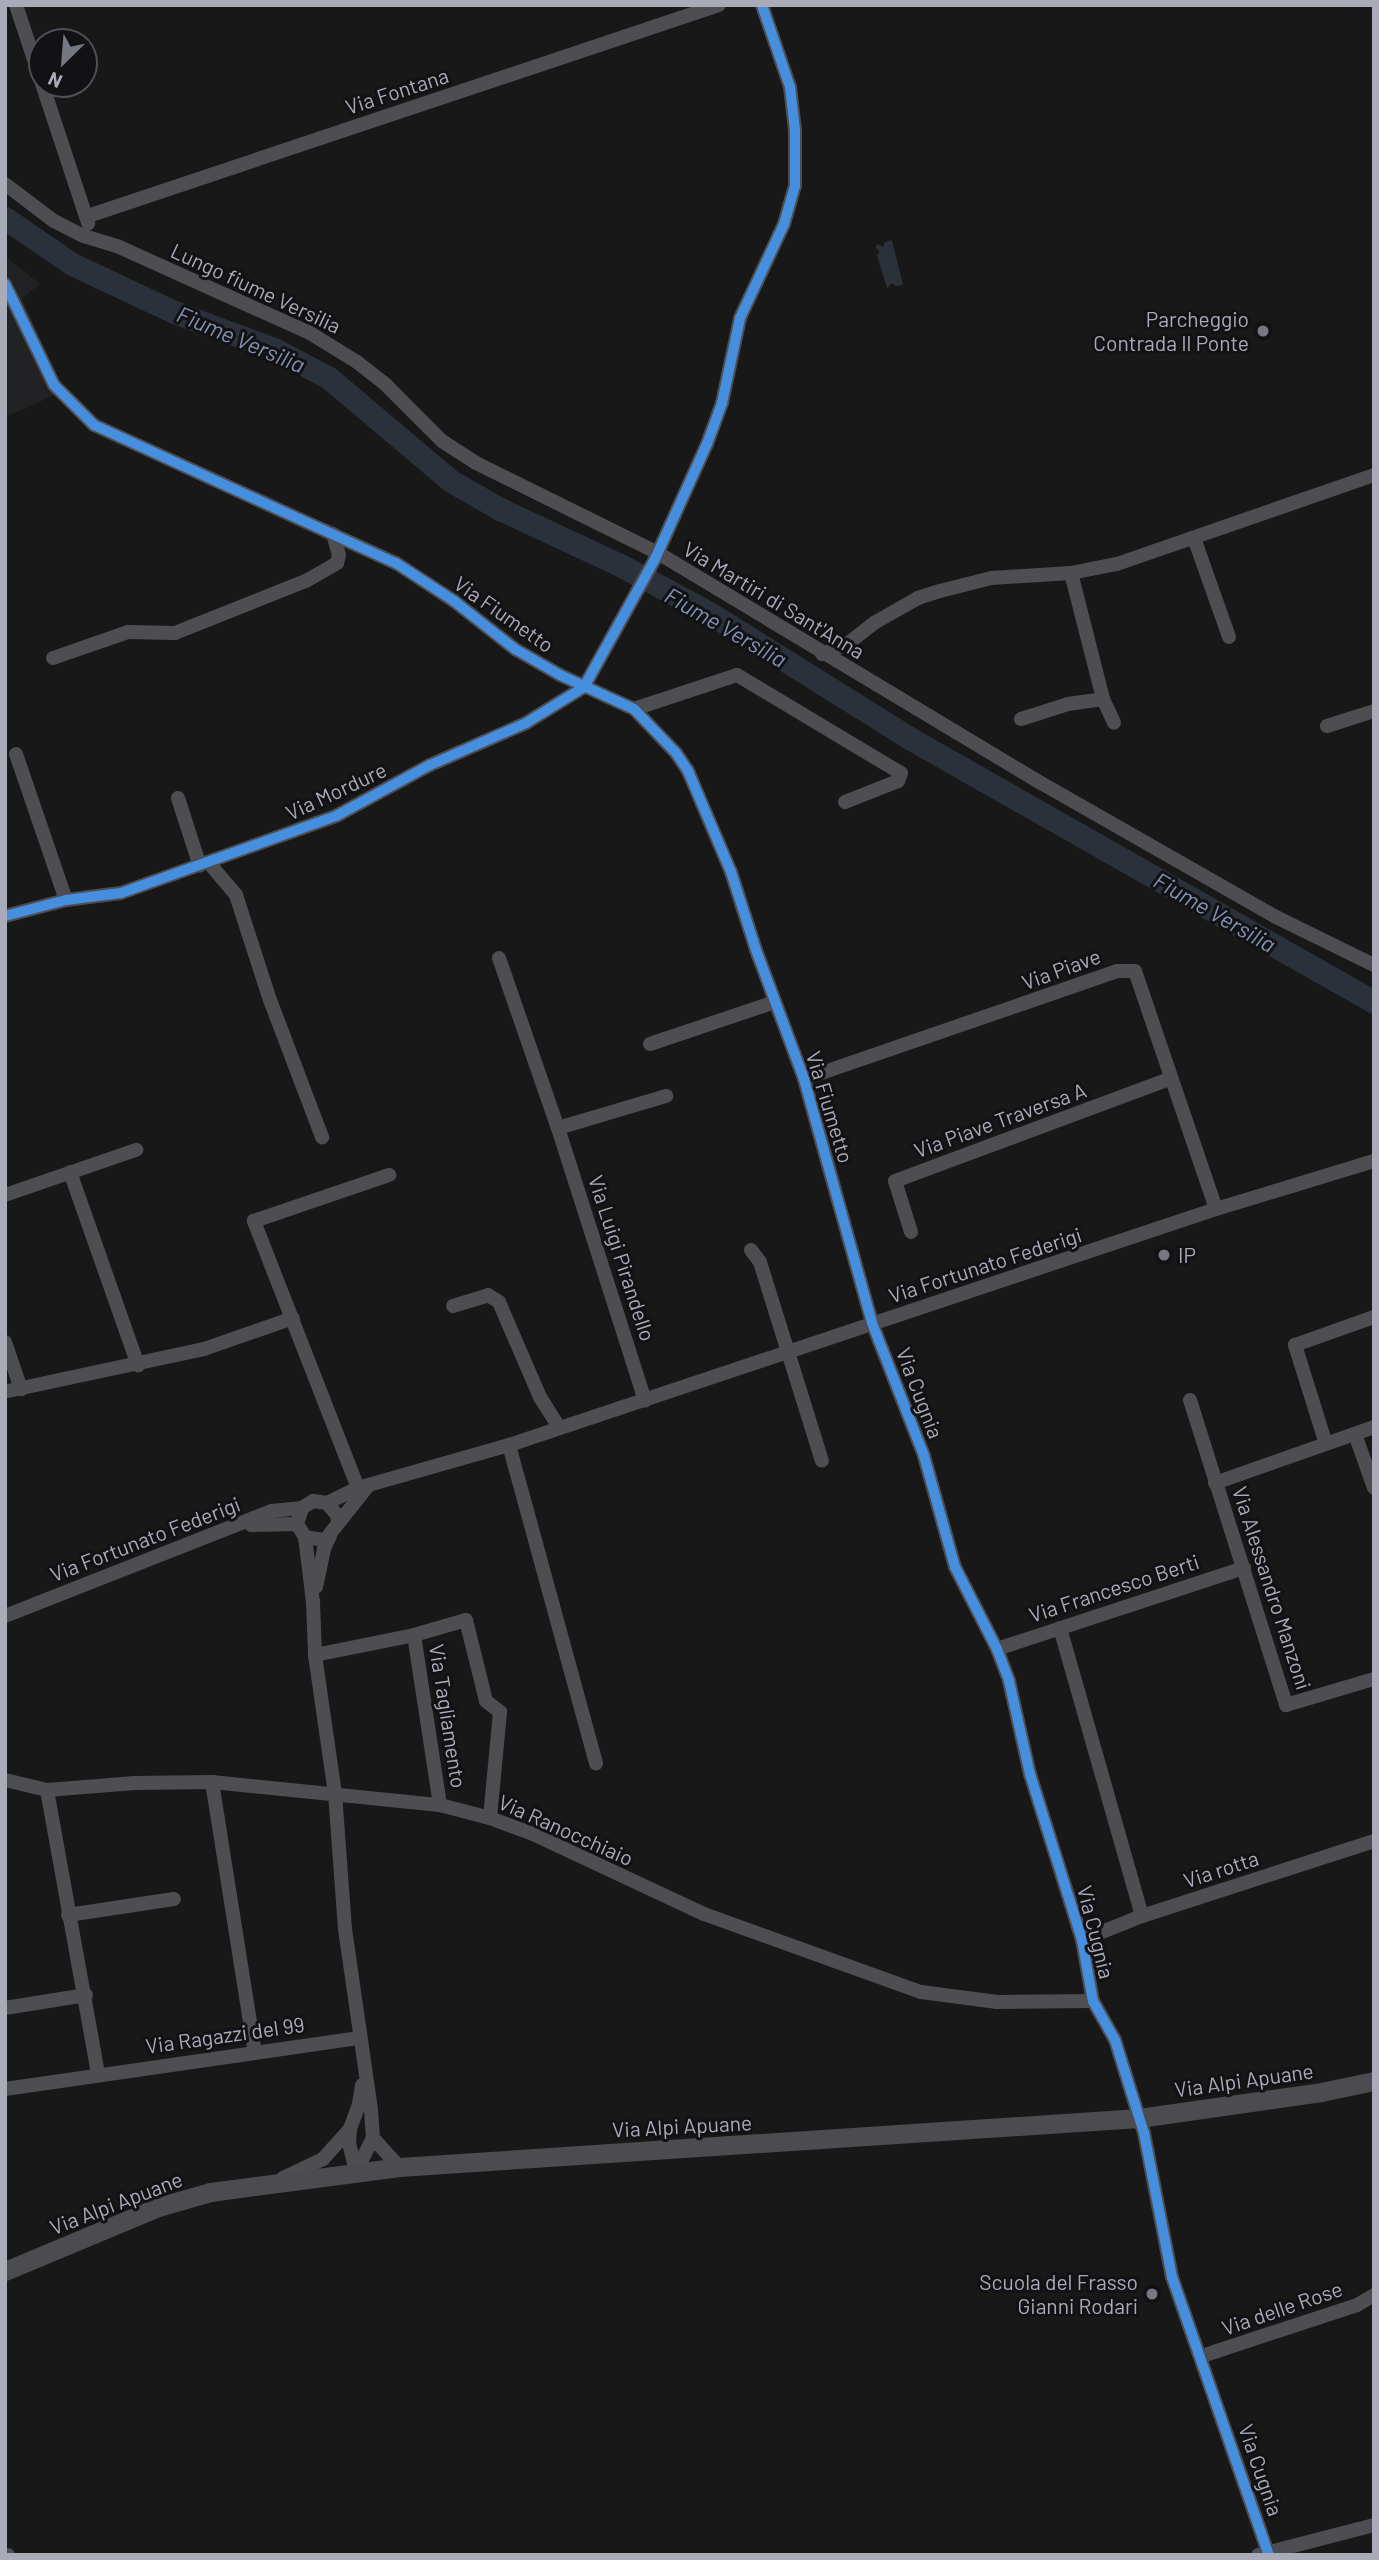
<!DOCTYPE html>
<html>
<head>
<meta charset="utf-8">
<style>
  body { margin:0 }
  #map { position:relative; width:1379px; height:2560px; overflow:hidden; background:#181818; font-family:Barlow,sans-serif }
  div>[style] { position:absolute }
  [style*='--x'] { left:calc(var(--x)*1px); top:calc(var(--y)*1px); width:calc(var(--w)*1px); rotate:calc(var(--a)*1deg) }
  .built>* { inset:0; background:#222224 }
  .water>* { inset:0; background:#2b313a }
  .river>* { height:23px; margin:-11.5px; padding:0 11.5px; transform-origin:11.5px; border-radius:11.5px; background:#2b313a }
  .minor>* { height:14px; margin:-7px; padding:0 7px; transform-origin:7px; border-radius:7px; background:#4e4e52 }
  .secondary>* { height:19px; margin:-9.5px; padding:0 9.5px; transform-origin:9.5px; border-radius:9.5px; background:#4c4c50 }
  .cycleway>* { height:10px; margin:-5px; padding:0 5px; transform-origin:5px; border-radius:5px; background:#468fdf }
  .dots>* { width:19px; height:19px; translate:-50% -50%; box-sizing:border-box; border:4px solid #121214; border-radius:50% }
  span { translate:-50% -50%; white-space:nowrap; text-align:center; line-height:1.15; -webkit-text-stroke:6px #121214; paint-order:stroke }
  .street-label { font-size:21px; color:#a9abb9 }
  .poi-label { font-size:21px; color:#a9abb9 }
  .right { translate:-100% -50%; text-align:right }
  .left { translate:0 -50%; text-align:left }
  .water-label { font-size:23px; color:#8091b4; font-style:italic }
  .frame { position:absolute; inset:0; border:7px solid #a9abb9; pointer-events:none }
  .north { position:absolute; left:28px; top:28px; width:70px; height:70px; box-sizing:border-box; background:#121214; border:2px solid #4e4f56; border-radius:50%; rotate:205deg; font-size:19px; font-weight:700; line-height:28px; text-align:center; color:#a9abb9 }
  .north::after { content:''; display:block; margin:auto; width:24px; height:32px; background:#767881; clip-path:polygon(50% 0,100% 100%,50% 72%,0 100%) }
</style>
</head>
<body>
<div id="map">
  <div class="built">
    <i style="clip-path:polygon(5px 256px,40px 284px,22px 298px,64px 391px,5px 417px)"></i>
  </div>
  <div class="water">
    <i style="clip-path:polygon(892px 240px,903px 285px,896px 286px,892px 283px,887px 288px,877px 255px,880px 252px,875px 247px,878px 244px,883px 247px,885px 242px)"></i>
  </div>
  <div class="river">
    <i style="--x:5;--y:218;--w:81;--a:34.5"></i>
    <i style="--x:72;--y:264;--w:113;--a:25.2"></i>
    <i style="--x:174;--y:312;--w:107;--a:20.3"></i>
    <i style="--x:274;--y:349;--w:62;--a:27.8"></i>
    <i style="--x:329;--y:378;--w:160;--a:40.2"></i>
    <i style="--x:451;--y:481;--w:56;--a:29.7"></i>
    <i style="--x:500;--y:509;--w:135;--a:25"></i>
    <i style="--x:622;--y:566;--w:101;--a:28.3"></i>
    <i style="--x:711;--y:614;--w:236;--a:32"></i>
    <i style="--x:911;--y:739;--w:532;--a:29.6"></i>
  </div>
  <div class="minor">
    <i style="--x:16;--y:5;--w:230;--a:71.7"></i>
    <i style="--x:5;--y:184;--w:61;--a:37.1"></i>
    <i style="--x:54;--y:221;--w:34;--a:27"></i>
    <i style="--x:84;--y:236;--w:34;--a:17"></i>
    <i style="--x:117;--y:246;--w:212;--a:24.3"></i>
    <i style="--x:310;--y:333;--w:55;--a:31.7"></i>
    <i style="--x:357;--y:362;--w:37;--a:38"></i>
    <i style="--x:386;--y:385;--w:79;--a:45"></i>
    <i style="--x:442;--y:441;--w:40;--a:32.9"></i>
    <i style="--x:476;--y:463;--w:203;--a:26.3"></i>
    <i style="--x:658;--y:553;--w:447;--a:31"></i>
    <i style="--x:1041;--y:783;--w:271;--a:29.7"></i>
    <i style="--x:1276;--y:917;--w:109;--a:26.1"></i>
    <i style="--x:88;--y:216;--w:665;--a:-18.49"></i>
    <i style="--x:5;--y:284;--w:112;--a:64.1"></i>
    <i style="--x:54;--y:385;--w:57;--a:45"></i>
    <i style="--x:94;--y:425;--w:332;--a:24.6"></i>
    <i style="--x:396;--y:563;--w:69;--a:33.2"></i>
    <i style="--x:454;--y:601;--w:78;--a:38.2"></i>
    <i style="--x:515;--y:649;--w:52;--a:30"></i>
    <i style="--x:560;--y:675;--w:81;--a:24.7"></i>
    <i style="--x:634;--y:709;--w:61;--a:46.3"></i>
    <i style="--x:676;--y:753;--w:22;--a:56"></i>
    <i style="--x:688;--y:771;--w:110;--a:66.9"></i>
    <i style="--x:731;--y:872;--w:82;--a:72.2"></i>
    <i style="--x:756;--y:950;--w:138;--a:69.6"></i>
    <i style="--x:804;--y:1079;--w:253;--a:74.4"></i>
    <i style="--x:872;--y:1323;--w:143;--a:68.6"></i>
    <i style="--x:924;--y:1456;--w:115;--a:74.4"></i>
    <i style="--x:955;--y:1567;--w:92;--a:62.9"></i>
    <i style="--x:997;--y:1649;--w:34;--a:69"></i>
    <i style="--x:1009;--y:1681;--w:95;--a:77.3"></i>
    <i style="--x:1030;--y:1774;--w:174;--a:72.6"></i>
    <i style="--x:1082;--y:1940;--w:62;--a:79.8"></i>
    <i style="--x:1093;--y:2001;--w:45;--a:60.6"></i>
    <i style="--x:1115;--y:2040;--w:97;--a:72.7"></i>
    <i style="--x:1144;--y:2133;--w:147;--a:79"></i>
    <i style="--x:1172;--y:2277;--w:294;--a:70.8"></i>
    <i style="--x:1194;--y:538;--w:105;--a:70.5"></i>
    <i style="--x:1071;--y:573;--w:130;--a:75.7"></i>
    <i style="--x:1103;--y:699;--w:26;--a:65"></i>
    <i style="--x:822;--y:654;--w:26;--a:-21"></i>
    <i style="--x:846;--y:645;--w:36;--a:-38"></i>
    <i style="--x:874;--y:623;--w:51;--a:-29.6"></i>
    <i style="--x:918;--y:598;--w:23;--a:-18"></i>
    <i style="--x:940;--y:591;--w:53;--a:-14.3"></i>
    <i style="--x:991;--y:578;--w:80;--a:-3.6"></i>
    <i style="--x:1071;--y:573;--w:47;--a:-11.1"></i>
    <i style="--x:1117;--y:564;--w:272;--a:-19.1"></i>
    <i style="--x:53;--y:658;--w:79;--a:-19.1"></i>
    <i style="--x:128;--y:632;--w:47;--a:1.2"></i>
    <i style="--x:175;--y:633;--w:141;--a:-21.7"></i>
    <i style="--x:306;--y:581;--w:36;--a:-30"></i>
    <i style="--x:337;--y:563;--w:8;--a:-76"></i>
    <i style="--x:339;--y:555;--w:22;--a:-106"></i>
    <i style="--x:634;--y:709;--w:108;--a:-18.3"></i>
    <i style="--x:737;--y:675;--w:191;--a:30.9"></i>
    <i style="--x:901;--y:773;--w:9;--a:111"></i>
    <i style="--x:898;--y:781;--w:57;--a:158.4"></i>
    <i style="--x:1021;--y:719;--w:49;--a:-17.7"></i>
    <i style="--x:1068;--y:704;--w:35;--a:-8"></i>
    <i style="--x:1327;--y:726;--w:49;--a:-17.7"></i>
    <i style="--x:16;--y:754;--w:154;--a:71.1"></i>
    <i style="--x:178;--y:798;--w:71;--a:72.1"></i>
    <i style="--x:209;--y:863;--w:42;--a:49.8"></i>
    <i style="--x:236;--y:895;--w:110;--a:72.1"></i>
    <i style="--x:270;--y:1000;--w:147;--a:69.2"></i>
    <i style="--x:5;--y:916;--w:63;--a:-14.7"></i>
    <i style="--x:66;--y:900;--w:55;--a:-7.3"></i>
    <i style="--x:121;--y:893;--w:228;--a:-19.7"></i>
    <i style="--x:336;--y:816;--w:107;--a:-28.5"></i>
    <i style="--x:430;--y:765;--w:105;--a:-23.6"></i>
    <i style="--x:526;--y:723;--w:68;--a:-31.8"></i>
    <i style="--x:584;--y:687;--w:146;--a:-61"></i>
    <i style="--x:655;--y:559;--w:126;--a:-65.7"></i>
    <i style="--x:707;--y:444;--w:44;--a:-69.9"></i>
    <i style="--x:722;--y:403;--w:87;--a:-78"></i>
    <i style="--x:740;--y:318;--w:104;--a:-64.9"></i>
    <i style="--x:784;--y:224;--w:40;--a:-74"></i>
    <i style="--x:795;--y:186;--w:56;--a:-90"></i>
    <i style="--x:795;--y:130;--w:43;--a:-96.6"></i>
    <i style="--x:790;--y:87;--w:87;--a:-108.9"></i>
    <i style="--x:499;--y:958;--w:180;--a:70.9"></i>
    <i style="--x:558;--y:1128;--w:286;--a:72.3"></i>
    <i style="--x:650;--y:1044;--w:132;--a:-18.6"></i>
    <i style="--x:804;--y:1079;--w:331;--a:-19"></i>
    <i style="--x:1117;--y:971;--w:18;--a:0"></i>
    <i style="--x:1135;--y:971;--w:251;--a:71.2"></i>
    <i style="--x:558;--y:1128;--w:113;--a:-16.5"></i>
    <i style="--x:70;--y:1172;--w:205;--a:70.6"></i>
    <i style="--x:5;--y:1195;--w:139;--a:-19"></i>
    <i style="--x:911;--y:1232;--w:53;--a:-107.4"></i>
    <i style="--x:895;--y:1181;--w:293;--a:-20.4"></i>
    <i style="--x:751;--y:1250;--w:15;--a:53"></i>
    <i style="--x:760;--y:1262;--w:208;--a:72.7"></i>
    <i style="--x:453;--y:1306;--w:37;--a:-17"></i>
    <i style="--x:488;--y:1295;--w:13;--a:32"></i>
    <i style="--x:499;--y:1302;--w:103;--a:66.7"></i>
    <i style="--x:540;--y:1397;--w:36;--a:58"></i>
    <i style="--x:5;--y:1342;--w:50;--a:71.2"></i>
    <i style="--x:8;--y:1391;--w:200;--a:-12.1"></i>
    <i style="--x:204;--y:1349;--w:94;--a:-19.2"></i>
    <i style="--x:1190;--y:1400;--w:320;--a:72.5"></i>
    <i style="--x:1286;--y:1705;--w:92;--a:-16.5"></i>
    <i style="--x:1355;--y:1434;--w:57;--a:70.6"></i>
    <i style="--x:1326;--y:1444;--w:104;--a:-107.4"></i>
    <i style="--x:1295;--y:1345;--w:84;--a:-19.5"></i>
    <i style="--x:509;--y:1445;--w:330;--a:74.7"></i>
    <i style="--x:1215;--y:1483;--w:169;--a:-19.4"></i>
    <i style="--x:358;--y:1488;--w:287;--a:-111.3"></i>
    <i style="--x:254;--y:1221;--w:143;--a:-18.8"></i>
    <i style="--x:327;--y:1503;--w:34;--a:-26"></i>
    <i style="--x:358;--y:1488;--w:157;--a:-15.9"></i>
    <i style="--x:509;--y:1445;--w:745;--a:-18.46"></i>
    <i style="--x:1216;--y:1209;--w:165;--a:-16.9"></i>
    <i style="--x:338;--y:1522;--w:7;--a:-98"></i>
    <i style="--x:337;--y:1515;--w:16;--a:-130"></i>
    <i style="--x:327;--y:1503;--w:14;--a:-172"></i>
    <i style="--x:313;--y:1501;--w:13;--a:148"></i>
    <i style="--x:302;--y:1508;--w:17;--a:107"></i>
    <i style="--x:297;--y:1524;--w:15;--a:58"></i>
    <i style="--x:305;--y:1537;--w:20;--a:9"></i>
    <i style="--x:325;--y:1540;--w:69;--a:-51.5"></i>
    <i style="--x:251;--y:1525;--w:46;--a:-1.2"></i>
    <i style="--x:305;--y:1537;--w:65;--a:83"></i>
    <i style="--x:313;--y:1602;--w:53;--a:87.8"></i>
    <i style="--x:315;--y:1655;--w:139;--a:81.8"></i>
    <i style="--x:335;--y:1793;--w:136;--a:85.8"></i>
    <i style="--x:345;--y:1929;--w:183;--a:81.8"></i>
    <i style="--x:371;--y:2110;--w:28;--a:86"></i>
    <i style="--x:373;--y:2138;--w:38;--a:117"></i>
    <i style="--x:316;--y:1587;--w:40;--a:-78"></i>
    <i style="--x:324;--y:1548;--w:13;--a:-63"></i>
    <i style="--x:5;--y:1616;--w:287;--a:-21.5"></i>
    <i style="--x:272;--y:1511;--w:30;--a:-6"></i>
    <i style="--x:1060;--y:1628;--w:299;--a:74.1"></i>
    <i style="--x:414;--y:1635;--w:172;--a:81.3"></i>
    <i style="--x:997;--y:1649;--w:260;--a:-18.2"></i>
    <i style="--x:315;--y:1655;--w:101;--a:-11.4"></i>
    <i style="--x:414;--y:1635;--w:54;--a:-16.1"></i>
    <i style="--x:466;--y:1620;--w:83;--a:76.1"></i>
    <i style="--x:486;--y:1701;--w:18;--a:38"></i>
    <i style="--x:500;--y:1712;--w:106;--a:95.4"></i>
    <i style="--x:5;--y:1780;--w:43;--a:13.4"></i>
    <i style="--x:47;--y:1790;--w:88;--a:-4.5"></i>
    <i style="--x:135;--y:1783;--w:77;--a:-0.7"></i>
    <i style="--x:212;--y:1782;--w:229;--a:5.8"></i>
    <i style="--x:440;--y:1805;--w:52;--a:14.6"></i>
    <i style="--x:490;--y:1818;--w:46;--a:20.4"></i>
    <i style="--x:533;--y:1834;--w:189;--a:25.1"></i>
    <i style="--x:704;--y:1914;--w:231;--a:19.8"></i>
    <i style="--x:921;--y:1992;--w:77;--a:7.5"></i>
    <i style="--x:997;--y:2002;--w:96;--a:-0.6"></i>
    <i style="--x:212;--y:1782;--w:274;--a:81"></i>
    <i style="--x:47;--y:1790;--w:289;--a:79.8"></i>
    <i style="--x:68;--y:1915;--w:107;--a:-8.6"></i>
    <i style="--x:1082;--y:1940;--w:65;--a:-21.8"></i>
    <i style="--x:1142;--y:1916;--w:244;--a:-17.9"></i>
    <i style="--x:5;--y:2008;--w:82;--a:-9.1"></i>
    <i style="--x:5;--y:2089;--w:358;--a:-8.2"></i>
    <i style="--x:350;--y:2129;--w:14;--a:94"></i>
    <i style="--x:349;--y:2143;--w:30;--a:76"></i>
    <i style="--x:373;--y:2138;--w:39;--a:48"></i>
    <i style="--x:283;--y:2178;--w:44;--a:-25.4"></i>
    <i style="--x:323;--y:2159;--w:40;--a:-48"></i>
    <i style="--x:350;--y:2129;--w:27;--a:-70"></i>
    <i style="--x:359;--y:2104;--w:19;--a:-81"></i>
    <i style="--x:1202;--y:2356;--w:163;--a:-18.2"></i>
    <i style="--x:1357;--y:2305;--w:20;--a:-30"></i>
    <i style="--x:5;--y:2555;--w:3;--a:0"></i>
    <i style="--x:1258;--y:2555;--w:120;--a:-14.5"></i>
  </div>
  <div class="secondary">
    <i style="--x:5;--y:2271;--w:166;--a:-22.7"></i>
    <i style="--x:158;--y:2207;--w:54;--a:-16.1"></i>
    <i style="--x:210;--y:2192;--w:191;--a:-7.5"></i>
    <i style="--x:399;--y:2167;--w:742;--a:-3.79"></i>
    <i style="--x:1139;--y:2118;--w:184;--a:-8.1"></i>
    <i style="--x:1321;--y:2092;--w:54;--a:-11.7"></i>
  </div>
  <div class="cycleway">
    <i style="--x:5;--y:284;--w:112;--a:64.1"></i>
    <i style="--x:54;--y:385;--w:57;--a:45"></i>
    <i style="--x:94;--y:425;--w:332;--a:24.6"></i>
    <i style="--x:396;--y:563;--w:69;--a:33.2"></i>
    <i style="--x:454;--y:601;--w:78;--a:38.2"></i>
    <i style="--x:515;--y:649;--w:52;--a:30"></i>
    <i style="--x:560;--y:675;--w:81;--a:24.7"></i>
    <i style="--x:634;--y:709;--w:61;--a:46.3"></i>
    <i style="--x:676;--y:753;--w:22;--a:56"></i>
    <i style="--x:688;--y:771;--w:110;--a:66.9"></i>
    <i style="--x:731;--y:872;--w:82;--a:72.2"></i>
    <i style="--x:756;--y:950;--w:138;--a:69.6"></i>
    <i style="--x:804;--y:1079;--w:253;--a:74.4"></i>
    <i style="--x:872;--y:1323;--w:143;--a:68.6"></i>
    <i style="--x:924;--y:1456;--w:115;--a:74.4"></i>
    <i style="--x:955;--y:1567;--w:92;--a:62.9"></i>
    <i style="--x:997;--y:1649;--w:34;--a:69"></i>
    <i style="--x:1009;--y:1681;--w:95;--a:77.3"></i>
    <i style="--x:1030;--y:1774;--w:174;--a:72.6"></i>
    <i style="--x:1082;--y:1940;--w:62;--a:79.8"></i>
    <i style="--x:1093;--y:2001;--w:45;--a:60.6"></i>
    <i style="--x:1115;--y:2040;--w:97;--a:72.7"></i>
    <i style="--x:1144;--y:2133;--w:147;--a:79"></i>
    <i style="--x:1172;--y:2277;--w:294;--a:70.8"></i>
    <i style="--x:5;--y:916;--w:63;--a:-14.7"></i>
    <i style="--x:66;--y:900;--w:55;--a:-7.3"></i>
    <i style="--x:121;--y:893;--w:228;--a:-19.7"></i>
    <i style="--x:336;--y:816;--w:107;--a:-28.5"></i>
    <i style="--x:430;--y:765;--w:105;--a:-23.6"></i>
    <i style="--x:526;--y:723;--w:68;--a:-31.8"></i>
    <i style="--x:584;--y:687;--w:146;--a:-61"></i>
    <i style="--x:655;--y:559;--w:126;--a:-65.7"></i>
    <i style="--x:707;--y:444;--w:44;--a:-69.9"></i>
    <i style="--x:722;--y:403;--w:87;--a:-78"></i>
    <i style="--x:740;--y:318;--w:104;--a:-64.9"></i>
    <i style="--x:784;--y:224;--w:40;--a:-74"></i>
    <i style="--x:795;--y:186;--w:56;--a:-90"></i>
    <i style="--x:795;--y:130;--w:43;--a:-96.6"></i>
    <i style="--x:790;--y:87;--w:87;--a:-108.9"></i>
  </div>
  <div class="dots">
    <i style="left:1263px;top:331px;background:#767881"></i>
    <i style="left:1164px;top:1255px;background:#767881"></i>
    <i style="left:1152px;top:2294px;background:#767881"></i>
  </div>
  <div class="street-label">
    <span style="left:397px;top:91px;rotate:-18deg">Via Fontana</span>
    <span style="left:256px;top:288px;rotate:25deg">Lungo fiume Versilia</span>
    <span style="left:774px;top:600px;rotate:31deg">Via Martiri di Sant'Anna</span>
    <span style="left:504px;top:614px;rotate:35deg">Via Fiumetto</span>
    <span style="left:336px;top:791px;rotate:-25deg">Via Mordure</span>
    <span style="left:1061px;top:969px;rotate:-20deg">Via Piave</span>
    <span style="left:830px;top:1107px;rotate:73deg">Via Fiumetto</span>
    <span style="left:1000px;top:1120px;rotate:-20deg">Via Piave Traversa A</span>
    <span style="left:622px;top:1258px;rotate:72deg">Via Luigi Pirandello</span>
    <span style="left:985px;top:1265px;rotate:-18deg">Via Fortunato Federigi</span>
    <span style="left:920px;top:1393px;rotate:69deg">Via Cugnia</span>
    <span style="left:145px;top:1539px;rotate:-21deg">Via Fortunato Federigi</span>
    <span style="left:1114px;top:1588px;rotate:-18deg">Via Francesco Berti</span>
    <span style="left:1272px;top:1588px;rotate:72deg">Via Alessandro Manzoni</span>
    <span style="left:448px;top:1716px;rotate:81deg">Via Tagliamento</span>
    <span style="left:566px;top:1830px;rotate:24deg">Via Ranocchiaio</span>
    <span style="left:1221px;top:1869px;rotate:-18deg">Via rotta</span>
    <span style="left:1096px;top:1932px;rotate:76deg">Via Cugnia</span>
    <span style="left:225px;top:2035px;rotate:-8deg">Via Ragazzi del 99</span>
    <span style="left:1244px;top:2080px;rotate:-8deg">Via Alpi Apuane</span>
    <span style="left:682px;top:2126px;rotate:-3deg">Via Alpi Apuane</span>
    <span style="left:116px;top:2203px;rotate:-21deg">Via Alpi Apuane</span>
    <span style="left:1282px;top:2308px;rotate:-19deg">Via delle Rose</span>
    <span style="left:1261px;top:2470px;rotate:71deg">Via Cugnia</span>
  </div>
  <div class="poi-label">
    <span class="right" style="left:1249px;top:331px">Parcheggio<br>Contrada Il Ponte</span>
    <span class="left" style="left:1178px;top:1255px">IP</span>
    <span class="right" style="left:1138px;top:2294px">Scuola del Frasso<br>Gianni Rodari</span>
  </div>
  <div class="water-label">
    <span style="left:241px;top:339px;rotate:23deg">Fiume Versilia</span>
    <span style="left:726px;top:627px;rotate:30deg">Fiume Versilia</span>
    <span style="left:1215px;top:912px;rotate:30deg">Fiume Versilia</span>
  </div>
  <div class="frame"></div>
  <div class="north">N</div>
</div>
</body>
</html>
